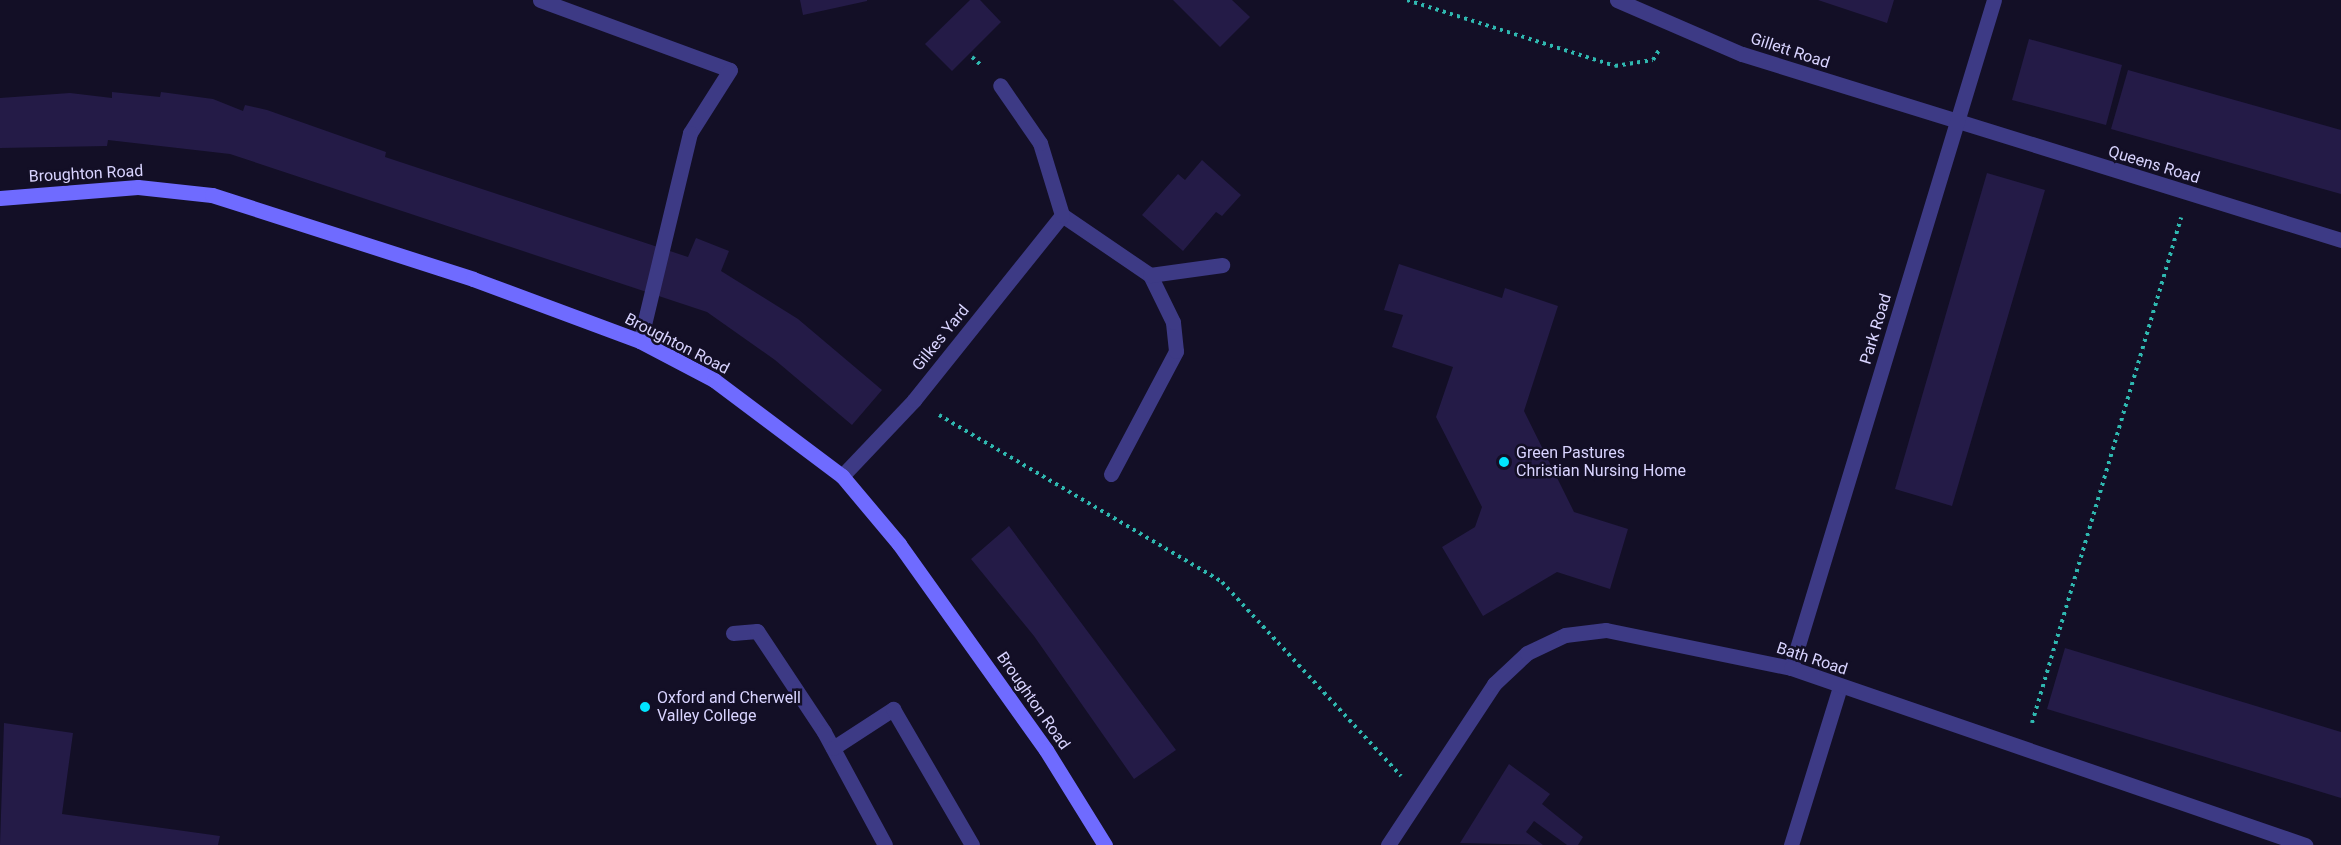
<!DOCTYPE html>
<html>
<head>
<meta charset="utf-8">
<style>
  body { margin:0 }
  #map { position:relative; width:2341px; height:845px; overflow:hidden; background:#130f26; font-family:Roboto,sans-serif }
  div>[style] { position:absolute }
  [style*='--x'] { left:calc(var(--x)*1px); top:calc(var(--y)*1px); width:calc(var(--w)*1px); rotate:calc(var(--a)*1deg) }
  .building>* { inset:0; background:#241b47 }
  .path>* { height:4px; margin-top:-2px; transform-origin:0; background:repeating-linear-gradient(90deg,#2fb8b0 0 3px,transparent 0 7.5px) }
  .service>* { height:15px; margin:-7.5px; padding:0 7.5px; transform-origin:7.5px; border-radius:7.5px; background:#3d3a85 }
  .minor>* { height:15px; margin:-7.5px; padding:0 7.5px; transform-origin:7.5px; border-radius:7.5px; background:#3d3a85 }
  .secondary>* { height:15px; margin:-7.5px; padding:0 7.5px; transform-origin:7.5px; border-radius:7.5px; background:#6f6bff }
  .dots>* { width:16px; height:16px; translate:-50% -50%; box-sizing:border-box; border:3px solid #130f26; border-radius:50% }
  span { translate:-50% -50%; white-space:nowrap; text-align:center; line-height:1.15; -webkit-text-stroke:5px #130f26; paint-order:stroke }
  .street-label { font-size:16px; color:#d9d4ff }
  .poi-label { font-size:16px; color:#d9d4ff }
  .left { translate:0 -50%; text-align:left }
</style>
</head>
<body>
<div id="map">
  <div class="building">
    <i style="clip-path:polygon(800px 0,867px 0,867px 1px,803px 15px)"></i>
    <i style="clip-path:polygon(970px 0,980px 0,1001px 22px,952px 71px,925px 44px)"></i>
    <i style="clip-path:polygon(1173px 0,1232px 0,1250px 17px,1220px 47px)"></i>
    <i style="clip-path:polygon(1818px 0,1894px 0,1887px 23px)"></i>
    <i style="clip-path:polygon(2029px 39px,2122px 65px,2106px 125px,2012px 100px)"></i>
    <i style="clip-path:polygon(2128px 70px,2341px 130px,2341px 194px,2111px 129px)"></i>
    <i style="clip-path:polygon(112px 92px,160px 97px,161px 92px,213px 99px,243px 111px,245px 105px,267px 110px,386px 152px,385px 157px,688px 257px,696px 238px,729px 251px,721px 271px,798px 319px,882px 390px,852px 425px,775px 360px,707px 312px,230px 154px,108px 140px,107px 146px,0 148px,0 98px,70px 93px,112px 98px)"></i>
    <i style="clip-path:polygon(1202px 160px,1241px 195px,1222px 216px,1216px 212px,1183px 251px,1142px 215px,1178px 174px,1185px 180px)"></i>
    <i style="clip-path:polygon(1987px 173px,2045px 190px,1952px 506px,1895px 489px)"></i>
    <i style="clip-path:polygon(1399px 264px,1502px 298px,1505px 288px,1558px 306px,1524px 411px,1574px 512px,1628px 529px,1610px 589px,1557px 572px,1483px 616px,1442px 547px,1475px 527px,1482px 507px,1436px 417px,1453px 367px,1392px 347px,1403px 315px,1384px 310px)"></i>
    <i style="clip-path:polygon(1009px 526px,1176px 750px,1134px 779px,1034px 636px,971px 559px)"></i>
    <i style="clip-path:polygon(2065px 648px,2341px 732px,2341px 798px,2047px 709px)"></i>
    <i style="clip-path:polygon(4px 723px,73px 733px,62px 814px,220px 836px,218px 845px,0 845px)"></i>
    <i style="clip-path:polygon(1509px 764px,1550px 794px,1542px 804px,1583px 837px,1578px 845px,1567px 845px,1534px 821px,1526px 832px,1543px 845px,1460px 843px)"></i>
  </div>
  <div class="path">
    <i style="--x:1407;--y:0;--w:218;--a:17.6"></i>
    <i style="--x:1615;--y:66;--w:38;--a:-9"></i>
    <i style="--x:1653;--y:60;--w:12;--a:-59"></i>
    <i style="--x:972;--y:57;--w:12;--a:42"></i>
    <i style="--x:939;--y:415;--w:329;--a:30.5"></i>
    <i style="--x:1222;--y:582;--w:264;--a:47.3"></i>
    <i style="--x:2032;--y:723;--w:527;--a:-73.56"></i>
  </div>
  <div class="service">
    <i style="--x:540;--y:0;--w:202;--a:20.2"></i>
    <i style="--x:730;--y:70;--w:75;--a:122.4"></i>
    <i style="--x:690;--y:133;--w:214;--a:103.5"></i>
    <i style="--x:1111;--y:474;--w:139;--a:-62.1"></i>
    <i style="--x:1176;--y:351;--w:29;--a:-96"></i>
    <i style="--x:1173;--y:322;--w:52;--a:-116.1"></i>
    <i style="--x:733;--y:633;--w:24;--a:-5"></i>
    <i style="--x:757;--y:631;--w:121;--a:56.4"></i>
    <i style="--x:824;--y:732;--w:128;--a:61.6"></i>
    <i style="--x:833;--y:748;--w:72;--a:-33"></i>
    <i style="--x:893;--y:709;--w:157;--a:59.8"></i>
    <i style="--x:1791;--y:845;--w:165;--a:-72.8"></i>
  </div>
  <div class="minor">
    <i style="--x:1617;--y:0;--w:136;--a:23.4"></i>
    <i style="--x:1742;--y:54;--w:627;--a:17.25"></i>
    <i style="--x:1062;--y:215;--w:107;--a:34.3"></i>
    <i style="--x:1150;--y:275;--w:73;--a:-7.9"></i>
    <i style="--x:842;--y:476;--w:105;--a:-46.5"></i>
    <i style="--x:914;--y:400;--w:237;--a:-51.3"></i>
    <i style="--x:1062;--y:215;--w:75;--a:-107"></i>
    <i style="--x:1040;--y:143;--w:70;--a:-124.6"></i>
    <i style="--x:1791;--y:668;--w:698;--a:-73.1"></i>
    <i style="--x:1388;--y:845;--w:193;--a:-56.6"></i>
    <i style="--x:1494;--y:684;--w:45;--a:-43.2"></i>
    <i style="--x:1527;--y:653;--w:42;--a:-25.3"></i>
    <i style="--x:1565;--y:635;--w:41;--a:-7"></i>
    <i style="--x:1606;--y:630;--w:189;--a:11.6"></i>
    <i style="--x:1791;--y:668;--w:544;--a:19"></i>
  </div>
  <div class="secondary">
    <i style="--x:0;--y:198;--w:138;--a:-4.6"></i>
    <i style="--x:138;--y:187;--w:74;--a:6.2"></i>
    <i style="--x:212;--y:195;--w:274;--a:17.8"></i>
    <i style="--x:473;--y:279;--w:178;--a:20.4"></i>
    <i style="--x:640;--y:341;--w:84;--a:27.8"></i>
    <i style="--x:714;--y:380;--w:160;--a:36.9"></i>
    <i style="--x:842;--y:476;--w:89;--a:50"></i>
    <i style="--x:899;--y:544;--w:253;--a:54.5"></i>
    <i style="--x:1046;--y:750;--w:112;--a:58.2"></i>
  </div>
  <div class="dots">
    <i style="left:1504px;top:462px;background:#00e5ff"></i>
    <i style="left:645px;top:707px;background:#00e5ff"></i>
  </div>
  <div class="street-label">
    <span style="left:1790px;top:51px;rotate:18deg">Gillett Road</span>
    <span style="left:2154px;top:165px;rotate:17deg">Queens Road</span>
    <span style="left:86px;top:174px;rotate:-3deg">Broughton Road</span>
    <span style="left:1876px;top:329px;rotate:-73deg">Park Road</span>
    <span style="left:941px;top:338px;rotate:-51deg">Gilkes Yard</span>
    <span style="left:677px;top:344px;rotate:27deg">Broughton Road</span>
    <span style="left:1812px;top:659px;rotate:18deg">Bath Road</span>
    <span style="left:1033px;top:701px;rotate:55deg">Broughton Road</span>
  </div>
  <div class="poi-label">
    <span class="left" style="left:1516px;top:462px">Green Pastures<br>Christian Nursing Home</span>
    <span class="left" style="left:657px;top:707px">Oxford and Cherwell<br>Valley College</span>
  </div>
</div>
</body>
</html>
